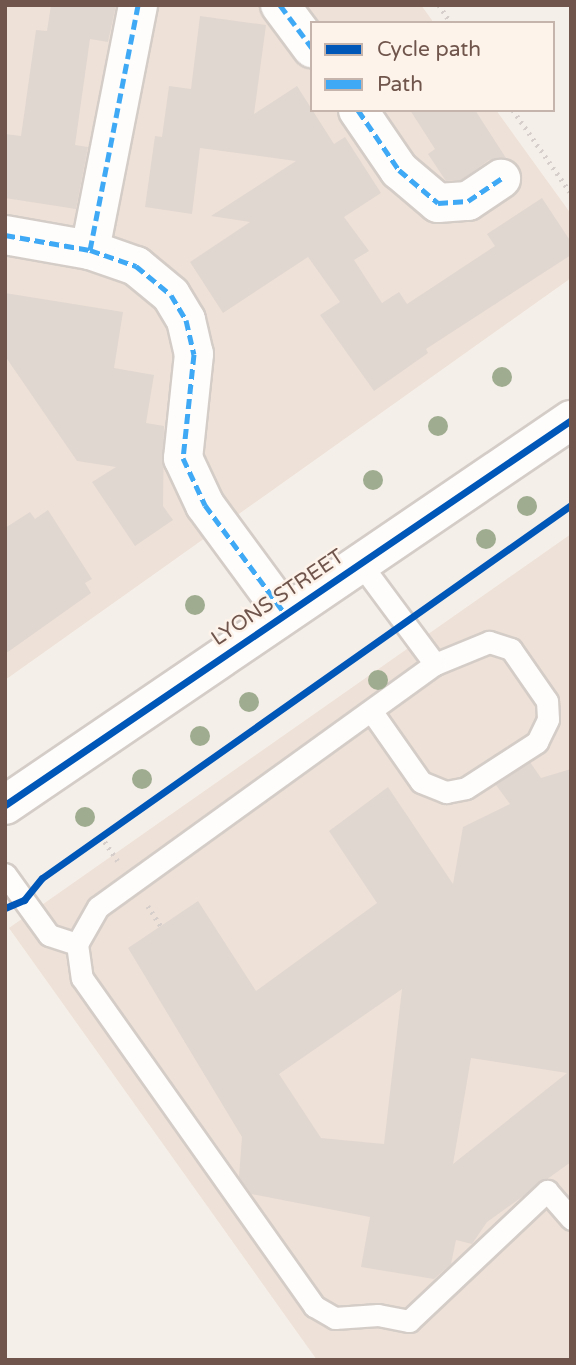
<!DOCTYPE html>
<html>
<head>
<meta charset="utf-8">
<style>
  body { margin:0 }
  #map { position:relative; width:576px; height:1365px; overflow:hidden; background:#f5efe9; font-family:"Varela Round",sans-serif }
  div>[style] { position:absolute }
  [style*='--x'] { left:calc(var(--x)*1px); top:calc(var(--y)*1px); width:calc(var(--w)*1px); rotate:calc(var(--a)*1deg) }
  .residential>* { inset:0; background:#eee1d7 }
  .building>* { inset:0; background:#e1d7d1 }
  .path>* { height:4.5px; margin-top:-2.25px; transform-origin:0; background:repeating-linear-gradient(90deg,#d6ceca 0 2px,transparent 0 7px) }
  .roads { filter:drop-shadow(2px 0 #d4ccc7) drop-shadow(-2px 0 #d4ccc7) drop-shadow(0 2px #d4ccc7) drop-shadow(0 -2px #d4ccc7) }
  .lane>* { height:21px; margin:-10.5px; padding:0 10.5px; transform-origin:10.5px; border-radius:10.5px; background:#fefdfc }
  .street>* { height:38px; margin:-19px; padding:0 19px; transform-origin:19px; border-radius:19px; background:#fefdfc }
  .quiet>* { height:5px; margin-top:-2.5px; transform-origin:0; background:repeating-linear-gradient(90deg,#3fa9f5 0 10px,transparent 0 15px) }
  .cycleway>* { height:7px; margin:-3.5px; padding:0 3.5px; transform-origin:3.5px; border-radius:3.5px; background:#0057b8 }
  .trees>* { width:20px; height:20px; margin:-10px; border-radius:50%; background:#9fac8f }
  span { translate:-50% -50%; white-space:nowrap; text-align:center; line-height:1.15; -webkit-text-stroke:5px #fdf3ea; paint-order:stroke }
  .street-label { font-size:21px; color:#70554c }
  .frame { position:absolute; inset:0; border:7px solid #70554c; pointer-events:none }
  .legend { position:absolute; left:310px; top:21px; width:245px; height:91px; box-sizing:border-box; background:#fdf3ea; border:2px solid #c5b4ab; margin:0; padding:9px 12px; list-style:none; font-size:21px; color:#70554c }
  .legend li { display:flex; align-items:center; gap:14px; height:35px }
  .legend b { width:35px; border:2px solid #c5b4ab }
</style>
</head>
<body>
<div id="map">
  <div class="residential">
    <i style="clip-path:polygon(5px 5px,421px 5px,434px 23px,312px 23px,312px 110px,496px 110px,571px 214px,571px 278px,5px 680px)"></i>
    <i style="clip-path:polygon(571px 534px,571px 1360px,317px 1360px,9px 928px)"></i>
  </div>
  <div class="building">
    <i style="clip-path:polygon(51px 5px,116px 5px,108px 42px,90px 39px,75px 145px,88px 147px,76px 209px,5px 198px,5px 134px,21px 136px,36px 30px,47px 31px)"></i>
    <i style="clip-path:polygon(200px 16px,266px 25px,254px 114px,297px 86px,334px 144px,345px 137px,381px 193px,344px 217px,369px 251px,354px 260px,382px 303px,399px 292px,407px 304px,495px 246px,487px 234px,542px 198px,571px 242px,571px 255px,426px 349px,428px 353px,374px 391px,320px 315px,340px 302px,308px 257px,223px 313px,190px 262px,250px 222px,211px 216px,296px 161px,200px 148px,192px 214px,145px 207px,155px 136px,162px 137px,169px 86px,191px 89px)"></i>
    <i style="clip-path:polygon(410px 110px,475px 110px,506px 158px,489px 160px,461px 180px,446px 181px,428px 154px,435px 149px)"></i>
    <i style="clip-path:polygon(5px 293px,123px 312px,114px 368px,154px 375px,146px 423px,164px 426px,163px 506px,173px 520px,135px 546px,92px 482px,116px 467px,77px 461px,5px 356px)"></i>
    <i style="clip-path:polygon(48px 510px,92px 579px,85px 583px,91px 593px,5px 654px,5px 528px,30px 512px,35px 519px)"></i>
    <i style="clip-path:polygon(evenodd,530px 762px,541px 778px,571px 769px,571px 1162px,487px 1222px,472px 1244px,456px 1240px,451px 1264px,434px 1279px,361px 1267px,370px 1217px,251px 1194px,239px 1177px,242px 1137px,128px 948px,198px 901px,256px 991px,377px 903px,329px 831px,388px 787px,453px 884px,463px 827px,510px 804px,496px 785px,530px 762px,402px 989px,384px 1144px,321px 1138px,279px 1074px,402px 989px,530px 762px,471px 1058px,567px 1073px,453px 1164px,471px 1058px)"></i>
  </div>
  <div class="path">
    <i style="--x:439;--y:5;--w:22;--a:56"></i>
    <i style="--x:513;--y:110;--w:101;--a:55.1"></i>
    <i style="--x:101;--y:836;--w:30;--a:56"></i>
    <i style="--x:148;--y:906;--w:24;--a:57"></i>
  </div>
  <div class="roads">
    <div class="lane">
      <i style="--x:360;--y:563;--w:126;--a:53.4"></i>
      <i style="--x:372;--y:712;--w:85;--a:55"></i>
      <i style="--x:421;--y:782;--w:27;--a:22"></i>
      <i style="--x:446;--y:792;--w:20;--a:-11"></i>
      <i style="--x:466;--y:788;--w:85;--a:-32.9"></i>
      <i style="--x:537;--y:742;--w:25;--a:-64"></i>
      <i style="--x:548;--y:719;--w:18;--a:-93"></i>
      <i style="--x:547;--y:701;--w:63;--a:-124.7"></i>
      <i style="--x:511;--y:649;--w:23;--a:-162"></i>
      <i style="--x:489;--y:642;--w:58;--a:157.8"></i>
      <i style="--x:435;--y:664;--w:415;--a:144.2"></i>
      <i style="--x:98;--y:907;--w:43;--a:119.6"></i>
      <i style="--x:77;--y:944;--w:34;--a:82"></i>
      <i style="--x:82;--y:978;--w:402;--a:54.7"></i>
      <i style="--x:314;--y:1306;--w:24;--a:30"></i>
      <i style="--x:335;--y:1318;--w:43;--a:-4"></i>
      <i style="--x:378;--y:1315;--w:32;--a:11"></i>
      <i style="--x:409;--y:1321;--w:190;--a:-43.3"></i>
      <i style="--x:547;--y:1191;--w:37;--a:49"></i>
      <i style="--x:5;--y:874;--w:75;--a:54.2"></i>
      <i style="--x:49;--y:935;--w:29;--a:18"></i>
    </div>
    <div class="street">
      <i style="--x:280;--y:5;--w:54;--a:53.3"></i>
      <i style="--x:358;--y:110;--w:73;--a:55.7"></i>
      <i style="--x:399;--y:170;--w:51;--a:40.2"></i>
      <i style="--x:438;--y:203;--w:30;--a:-4"></i>
      <i style="--x:468;--y:201;--w:40;--a:-34"></i>
      <i style="--x:5;--y:235;--w:86;--a:10"></i>
      <i style="--x:90;--y:250;--w:49;--a:19.2"></i>
      <i style="--x:136;--y:266;--w:45;--a:39.6"></i>
      <i style="--x:171;--y:295;--w:29;--a:59"></i>
      <i style="--x:186;--y:320;--w:35;--a:77"></i>
      <i style="--x:194;--y:354;--w:105;--a:96"></i>
      <i style="--x:183;--y:458;--w:52;--a:64.9"></i>
      <i style="--x:205;--y:505;--w:135;--a:53.7"></i>
      <i style="--x:90;--y:250;--w:250;--a:-78.9"></i>
      <i style="--x:5;--y:805;--w:685;--a:-34.22"></i>
    </div>
  </div>
  <div class="quiet">
    <i style="--x:280;--y:5;--w:54;--a:53.3"></i>
    <i style="--x:358;--y:110;--w:73;--a:55.7"></i>
    <i style="--x:399;--y:170;--w:51;--a:40.2"></i>
    <i style="--x:438;--y:203;--w:30;--a:-4"></i>
    <i style="--x:468;--y:201;--w:40;--a:-34"></i>
    <i style="--x:5;--y:235;--w:86;--a:10"></i>
    <i style="--x:90;--y:250;--w:49;--a:19.2"></i>
    <i style="--x:136;--y:266;--w:45;--a:39.6"></i>
    <i style="--x:171;--y:295;--w:29;--a:59"></i>
    <i style="--x:186;--y:320;--w:35;--a:77"></i>
    <i style="--x:194;--y:354;--w:105;--a:96"></i>
    <i style="--x:183;--y:458;--w:52;--a:64.9"></i>
    <i style="--x:205;--y:505;--w:135;--a:53.7"></i>
    <i style="--x:90;--y:250;--w:250;--a:-78.9"></i>
  </div>
  <div class="cycleway">
    <i style="--x:5;--y:805;--w:685;--a:-34.22"></i>
    <i style="--x:5;--y:908;--w:21;--a:-23"></i>
    <i style="--x:24;--y:900;--w:28;--a:-51"></i>
    <i style="--x:42;--y:878;--w:647;--a:-35.19"></i>
  </div>
  <div class="trees">
    <i style="left:502px;top:377px"></i>
    <i style="left:438px;top:426px"></i>
    <i style="left:373px;top:480px"></i>
    <i style="left:527px;top:506px"></i>
    <i style="left:486px;top:539px"></i>
    <i style="left:195px;top:605px"></i>
    <i style="left:378px;top:680px"></i>
    <i style="left:249px;top:702px"></i>
    <i style="left:200px;top:736px"></i>
    <i style="left:142px;top:779px"></i>
    <i style="left:85px;top:817px"></i>
  </div>
  <div class="street-label">
    <span style="left:278px;top:598px;rotate:-34deg">LYONS STREET</span>
  </div>
  <div class="frame"></div>
  <ul class="legend">
  <li><b style="height:9px;background:#0057b8"></b>Cycle path</li>
  <li><b style="height:9px;background:#3fa9f5"></b>Path</li>
  </ul>
</div>
</body>
</html>
